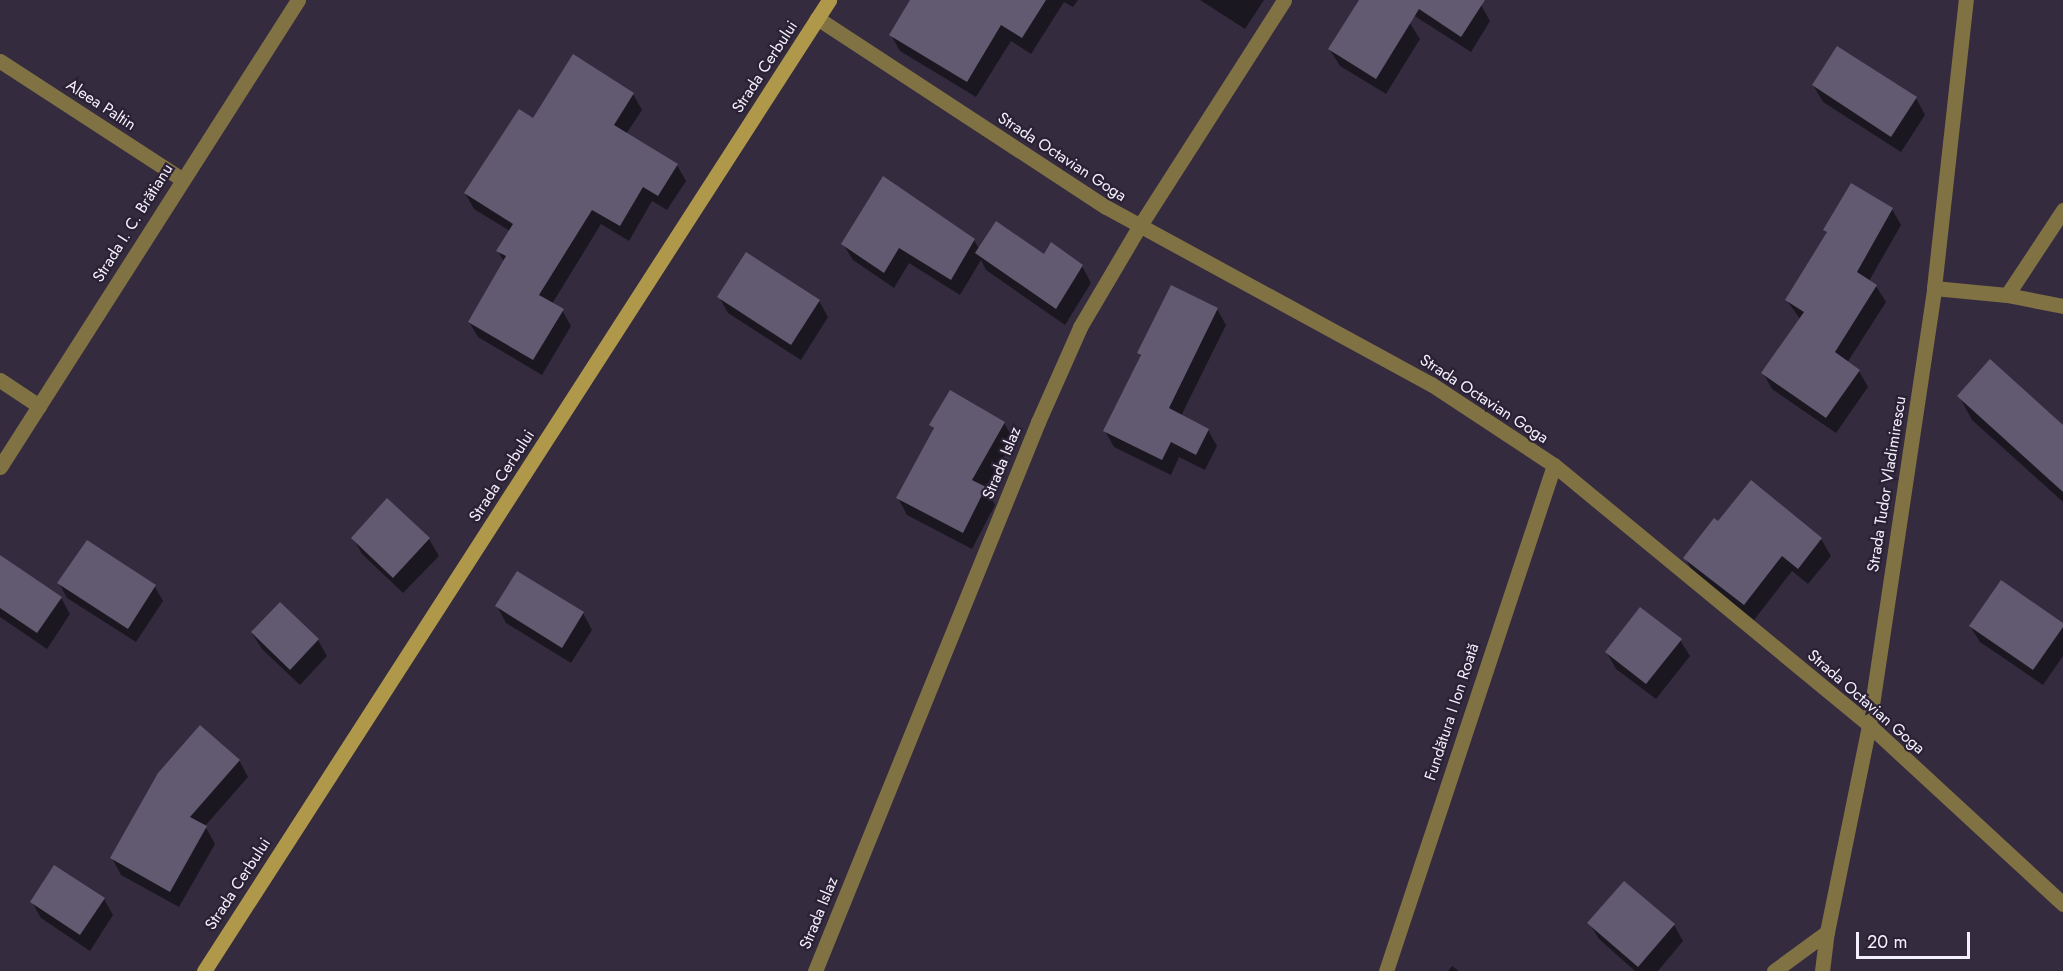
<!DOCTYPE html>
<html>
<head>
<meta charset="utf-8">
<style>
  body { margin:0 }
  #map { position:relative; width:2063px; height:971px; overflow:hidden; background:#342b3e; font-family:Jost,sans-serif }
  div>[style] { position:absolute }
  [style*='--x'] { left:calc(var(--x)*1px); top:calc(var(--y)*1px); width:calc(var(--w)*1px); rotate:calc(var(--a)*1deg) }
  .shadow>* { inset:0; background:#0007 }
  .building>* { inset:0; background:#625a71 }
  .street>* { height:15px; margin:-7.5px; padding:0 7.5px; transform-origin:7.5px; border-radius:7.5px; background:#817244 }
  .secondary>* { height:15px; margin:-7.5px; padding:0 7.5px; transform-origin:7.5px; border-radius:7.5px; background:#b0984a }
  span { translate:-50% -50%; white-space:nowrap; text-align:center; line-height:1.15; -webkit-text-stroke:4.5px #2a2134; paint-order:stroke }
  .street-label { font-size:16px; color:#f5f0fd }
  .scale { position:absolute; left:1856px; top:932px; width:114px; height:27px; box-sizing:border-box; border:3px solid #f5f0fd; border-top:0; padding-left:8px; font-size:18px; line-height:21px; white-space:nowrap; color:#f5f0fd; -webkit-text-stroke:4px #2a2134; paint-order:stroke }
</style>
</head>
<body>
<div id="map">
  <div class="shadow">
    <i style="clip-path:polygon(912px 0,1078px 0,1073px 7px,1064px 2px,1031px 54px,1011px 41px,976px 97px,900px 51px,891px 35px)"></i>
    <i style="clip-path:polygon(1200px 0,1264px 0,1245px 29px)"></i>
    <i style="clip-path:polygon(1361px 0,1373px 0,1410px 23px,1420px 39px,1386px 94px,1340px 66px,1330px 50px)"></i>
    <i style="clip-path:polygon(1402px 0,1473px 0,1481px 5px,1490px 21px,1471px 52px,1410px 13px)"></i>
    <i style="clip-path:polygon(1813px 85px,1916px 98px,1925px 115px,1901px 152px,1823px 102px)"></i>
    <i style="clip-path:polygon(633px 94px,642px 110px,626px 134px,677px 165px,686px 181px,667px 210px,652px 201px,629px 241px,601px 224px,552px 304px,562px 310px,571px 326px,542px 375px,478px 337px,469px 322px,504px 262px,498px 251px,510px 231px,474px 209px,465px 193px,534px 120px)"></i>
    <i style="clip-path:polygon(1892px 209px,1901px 225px,1869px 281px,1876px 286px,1886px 302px,1847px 363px,1859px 371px,1868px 387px,1836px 433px,1772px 389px,1763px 373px,1801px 320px,1787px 301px,1828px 234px,1825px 230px)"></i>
    <i style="clip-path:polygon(974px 240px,979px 249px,1045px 256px,1082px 266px,1091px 283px,1065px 325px,986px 270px,981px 260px,960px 295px,909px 263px,894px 288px,853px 260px,843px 244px)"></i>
    <i style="clip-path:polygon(719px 297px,819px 301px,828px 317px,801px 360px,728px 313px)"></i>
    <i style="clip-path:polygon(1217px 309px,1226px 325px,1181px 416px,1208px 430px,1217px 446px,1205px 470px,1179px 457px,1171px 475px,1114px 447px,1105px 431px,1141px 358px,1139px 353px)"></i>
    <i style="clip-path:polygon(950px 392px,1004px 423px,1014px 440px,985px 488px,995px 505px,972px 549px,907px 515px,898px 498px,934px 430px,931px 425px)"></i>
    <i style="clip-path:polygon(1959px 396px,2063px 427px,2063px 502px,1972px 420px)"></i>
    <i style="clip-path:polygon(1751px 483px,1821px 539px,1831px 556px,1808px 584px,1792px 571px,1754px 620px,1694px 574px,1685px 558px,1718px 523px)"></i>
    <i style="clip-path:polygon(388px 501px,429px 539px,439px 556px,403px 593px,362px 554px,353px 538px)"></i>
    <i style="clip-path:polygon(87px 542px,155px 587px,163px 601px,136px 642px,67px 598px,59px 583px)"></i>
    <i style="clip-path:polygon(0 557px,61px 598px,70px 614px,47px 649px,0 617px)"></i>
    <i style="clip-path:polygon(497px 606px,583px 613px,592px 630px,571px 663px,506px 623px)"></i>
    <i style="clip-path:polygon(2063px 624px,2063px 656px,2043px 685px,1980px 642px,1970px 626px)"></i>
    <i style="clip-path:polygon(252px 633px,318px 640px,327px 656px,300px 685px,262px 649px)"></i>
    <i style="clip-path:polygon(1680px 640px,1690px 656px,1656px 699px,1616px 669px,1607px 653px)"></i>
    <i style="clip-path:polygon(239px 760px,248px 777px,205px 826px,215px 844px,179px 907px,121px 875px,112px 858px)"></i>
    <i style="clip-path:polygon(104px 899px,113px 915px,90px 951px,41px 918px,32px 902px)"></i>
    <i style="clip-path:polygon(1589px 923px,1674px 925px,1683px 941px,1658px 971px,1635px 971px,1599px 939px)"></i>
    <i style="clip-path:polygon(1452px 966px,1459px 971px,1448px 971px)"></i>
  </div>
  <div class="building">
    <i style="clip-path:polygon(910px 0,1046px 0,1022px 38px,1001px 25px,967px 82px,889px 35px)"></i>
    <i style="clip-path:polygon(1359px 0,1485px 0,1461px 37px,1419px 9px,1376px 79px,1328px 49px)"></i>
    <i style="clip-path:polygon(1837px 46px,1917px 97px,1891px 137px,1812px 85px)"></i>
    <i style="clip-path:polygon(573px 54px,634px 93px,614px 125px,678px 164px,658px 196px,643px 187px,620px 226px,592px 210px,539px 295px,564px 309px,533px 360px,468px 322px,506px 256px,496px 251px,513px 224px,464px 193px,519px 109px,533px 118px)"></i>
    <i style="clip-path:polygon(883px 176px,975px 239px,951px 280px,899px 248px,884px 273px,841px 244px)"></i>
    <i style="clip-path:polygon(1851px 183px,1893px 208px,1857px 272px,1877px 285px,1835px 352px,1860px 370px,1826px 418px,1761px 373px,1804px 312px,1785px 300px,1827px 232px,1823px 230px)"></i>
    <i style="clip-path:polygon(996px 221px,1044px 254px,1051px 242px,1083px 265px,1056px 309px,975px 253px)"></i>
    <i style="clip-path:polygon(746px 252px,820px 300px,791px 345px,717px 297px)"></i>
    <i style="clip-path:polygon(1171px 285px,1218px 308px,1169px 408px,1209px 429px,1196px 455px,1171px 442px,1162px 460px,1103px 431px,1141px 355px,1137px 353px)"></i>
    <i style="clip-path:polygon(1990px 359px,2063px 425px,2063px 492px,1957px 396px)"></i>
    <i style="clip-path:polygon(950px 390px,1005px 422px,972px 480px,986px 487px,963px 533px,896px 498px,934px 428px,929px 425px)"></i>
    <i style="clip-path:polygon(1751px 480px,1822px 538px,1798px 569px,1782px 556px,1744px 605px,1683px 558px,1714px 518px,1718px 521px)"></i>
    <i style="clip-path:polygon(387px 498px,430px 538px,393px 578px,351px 538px)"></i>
    <i style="clip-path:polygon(87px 540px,156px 585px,128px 629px,57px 583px)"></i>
    <i style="clip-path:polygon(0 555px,62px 597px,37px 633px,0 608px)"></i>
    <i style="clip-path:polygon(517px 571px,584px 612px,562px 648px,495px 606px)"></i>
    <i style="clip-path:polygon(2001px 580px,2063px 623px,2063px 627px,2033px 670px,1969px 626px)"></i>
    <i style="clip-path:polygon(280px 602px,319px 639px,290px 670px,251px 632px)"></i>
    <i style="clip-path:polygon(1640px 607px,1682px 639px,1646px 684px,1605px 652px)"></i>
    <i style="clip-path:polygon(200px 725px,240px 760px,190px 817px,207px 826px,170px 892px,110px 858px,158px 773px)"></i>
    <i style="clip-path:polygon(54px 865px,105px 898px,80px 935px,30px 902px)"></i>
    <i style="clip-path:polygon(1624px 881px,1675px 924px,1638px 967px,1587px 923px)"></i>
  </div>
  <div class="street">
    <i style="--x:817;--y:18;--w:345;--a:33.2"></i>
    <i style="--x:1106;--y:207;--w:370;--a:28.6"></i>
    <i style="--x:1431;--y:384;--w:147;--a:33.4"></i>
    <i style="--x:1554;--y:465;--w:408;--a:39.5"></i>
    <i style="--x:1869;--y:725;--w:264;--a:42.7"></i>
    <i style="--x:0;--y:61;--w:217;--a:33"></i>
    <i style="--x:1934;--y:288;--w:73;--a:5.5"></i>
    <i style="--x:2007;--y:295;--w:102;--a:-56.6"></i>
    <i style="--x:2007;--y:295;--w:57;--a:11.1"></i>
    <i style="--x:0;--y:380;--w:47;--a:33.7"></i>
    <i style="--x:0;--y:467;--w:554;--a:-57.46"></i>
    <i style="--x:815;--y:971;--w:593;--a:-67.89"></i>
    <i style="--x:1038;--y:422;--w:104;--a:-66.1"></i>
    <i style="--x:1080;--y:327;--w:116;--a:-59.5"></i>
    <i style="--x:1139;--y:227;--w:269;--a:-57.4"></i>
    <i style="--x:1386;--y:971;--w:533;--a:-71.63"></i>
    <i style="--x:1774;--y:971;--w:66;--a:-36.3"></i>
    <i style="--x:1822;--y:971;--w:39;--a:-83"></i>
    <i style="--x:1827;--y:932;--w:211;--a:-78.5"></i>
    <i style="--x:1869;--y:725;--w:442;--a:-81.5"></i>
    <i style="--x:1934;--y:288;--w:290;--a:-83.7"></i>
  </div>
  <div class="secondary">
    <i style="--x:204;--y:971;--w:1155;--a:-57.23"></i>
  </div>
  <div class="street-label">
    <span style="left:765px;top:67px;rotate:-57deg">Strada Cerbului</span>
    <span style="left:101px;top:105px;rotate:33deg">Aleea Paltin</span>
    <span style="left:1062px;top:157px;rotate:33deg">Strada Octavian Goga</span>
    <span style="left:133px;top:223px;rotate:-58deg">Strada I. C. Brătianu</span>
    <span style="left:1484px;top:399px;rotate:33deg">Strada Octavian Goga</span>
    <span style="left:1002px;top:463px;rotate:-68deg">Strada Islaz</span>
    <span style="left:502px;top:476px;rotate:-57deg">Strada Cerbului</span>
    <span style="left:1887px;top:484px;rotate:-81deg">Strada Tudor Vladimirescu</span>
    <span style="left:1866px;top:702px;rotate:41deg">Strada Octavian Goga</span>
    <span style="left:1452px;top:712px;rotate:-72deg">Fundătura I Ion Roată</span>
    <span style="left:238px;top:884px;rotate:-57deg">Strada Cerbului</span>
    <span style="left:819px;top:913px;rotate:-68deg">Strada Islaz</span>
  </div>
  <div class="scale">20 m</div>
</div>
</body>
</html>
